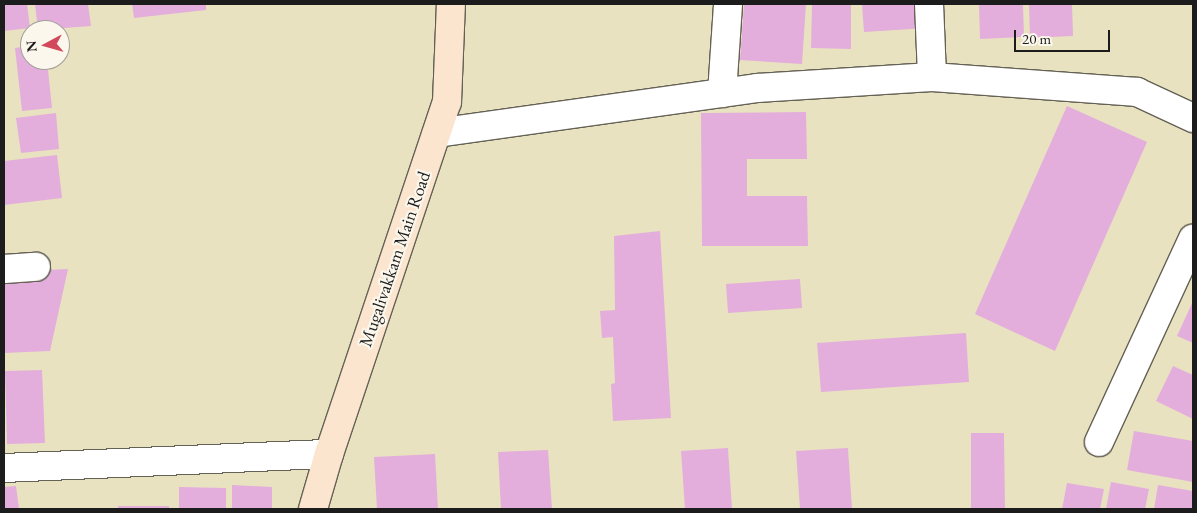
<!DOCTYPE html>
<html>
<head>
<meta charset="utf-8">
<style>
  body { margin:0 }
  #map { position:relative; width:1197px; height:513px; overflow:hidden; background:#e9e2c0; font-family:"EB Garamond",serif }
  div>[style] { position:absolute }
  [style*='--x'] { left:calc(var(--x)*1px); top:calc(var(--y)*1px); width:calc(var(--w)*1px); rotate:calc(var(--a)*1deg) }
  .building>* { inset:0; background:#e3aedb }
  .roads { filter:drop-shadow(1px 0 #646155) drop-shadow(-1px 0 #646155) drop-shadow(0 1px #646155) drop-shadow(0 -1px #646155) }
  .street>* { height:28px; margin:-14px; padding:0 14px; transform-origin:14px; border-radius:14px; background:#fff }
  .secondary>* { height:28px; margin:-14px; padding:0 14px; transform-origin:14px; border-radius:14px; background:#fce5cf }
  span { translate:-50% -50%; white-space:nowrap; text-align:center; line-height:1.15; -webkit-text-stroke:4.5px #fbf7ec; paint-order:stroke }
  .street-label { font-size:18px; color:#1c1c1c }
  .frame { position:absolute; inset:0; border:5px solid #1c1c1c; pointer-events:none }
  .north { position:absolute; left:20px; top:20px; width:50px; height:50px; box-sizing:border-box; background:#fbf7ec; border:1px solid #a29f99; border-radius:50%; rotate:264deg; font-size:14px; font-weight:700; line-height:20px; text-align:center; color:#1c1c1c }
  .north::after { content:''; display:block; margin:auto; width:18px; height:22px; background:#d1495b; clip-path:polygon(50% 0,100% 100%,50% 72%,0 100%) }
  .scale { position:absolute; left:1014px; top:30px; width:96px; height:22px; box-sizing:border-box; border:2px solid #1c1c1c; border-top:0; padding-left:6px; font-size:15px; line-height:18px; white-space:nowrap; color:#1c1c1c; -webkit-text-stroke:4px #fbf7ec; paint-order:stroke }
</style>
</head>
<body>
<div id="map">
  <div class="building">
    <i style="clip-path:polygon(4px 4px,27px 4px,30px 28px,4px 31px)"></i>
    <i style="clip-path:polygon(35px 4px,88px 4px,91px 26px,38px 30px)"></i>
    <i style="clip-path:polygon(132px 4px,206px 4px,206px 10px,134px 18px)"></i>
    <i style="clip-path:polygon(744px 4px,806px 4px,802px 64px,740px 60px)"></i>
    <i style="clip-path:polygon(812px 4px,851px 4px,851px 49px,811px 48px)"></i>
    <i style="clip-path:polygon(862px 4px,926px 4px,928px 28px,864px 32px)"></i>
    <i style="clip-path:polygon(979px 4px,1023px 4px,1024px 37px,980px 39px)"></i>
    <i style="clip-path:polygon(1029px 4px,1072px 4px,1073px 36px,1030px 38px)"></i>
    <i style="clip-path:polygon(30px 46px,30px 60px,47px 60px,52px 108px,22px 111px,15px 48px)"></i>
    <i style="clip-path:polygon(1067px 106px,1147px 142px,1055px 351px,975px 314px)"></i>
    <i style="clip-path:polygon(806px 112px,807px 159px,747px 159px,747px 196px,807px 196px,808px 246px,702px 246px,701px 113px)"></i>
    <i style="clip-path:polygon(56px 113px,59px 149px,21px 153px,16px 118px)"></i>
    <i style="clip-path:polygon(57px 155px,62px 198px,4px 205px,4px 161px)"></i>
    <i style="clip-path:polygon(660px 231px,671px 418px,613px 421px,611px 384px,615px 383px,613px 337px,602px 338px,600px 311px,615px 310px,614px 236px)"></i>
    <i style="clip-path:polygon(68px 269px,50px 351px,4px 353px,4px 272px)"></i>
    <i style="clip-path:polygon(800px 279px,802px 308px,728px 313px,726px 284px)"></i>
    <i style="clip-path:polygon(1193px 301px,1193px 343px,1177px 336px)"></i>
    <i style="clip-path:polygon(966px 333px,969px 382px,821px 392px,817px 343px)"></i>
    <i style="clip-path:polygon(1173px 366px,1193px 375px,1193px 419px,1156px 401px)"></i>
    <i style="clip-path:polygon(42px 370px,45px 443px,7px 444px,5px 371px)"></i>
    <i style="clip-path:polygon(1134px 431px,1193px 441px,1193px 482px,1127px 470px)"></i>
    <i style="clip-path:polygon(971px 433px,1004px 433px,1005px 509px,971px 509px)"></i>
    <i style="clip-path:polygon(728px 448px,732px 509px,685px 509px,681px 451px)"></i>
    <i style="clip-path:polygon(848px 448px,852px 509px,800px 509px,796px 451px)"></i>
    <i style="clip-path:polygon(548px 450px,552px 509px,501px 509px,498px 452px)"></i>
    <i style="clip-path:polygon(435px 454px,438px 509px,377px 509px,374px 457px)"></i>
    <i style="clip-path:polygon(1111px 482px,1149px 489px,1145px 509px,1106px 509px)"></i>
    <i style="clip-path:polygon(1067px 483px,1104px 489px,1100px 509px,1062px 509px)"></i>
    <i style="clip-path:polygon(232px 485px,272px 487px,272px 509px,232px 509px)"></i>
    <i style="clip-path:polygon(1158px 485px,1193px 491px,1193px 509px,1154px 509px)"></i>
    <i style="clip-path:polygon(16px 486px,19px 509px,4px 509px,4px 487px)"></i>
    <i style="clip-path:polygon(179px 487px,226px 488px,226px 509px,179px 509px)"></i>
    <i style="clip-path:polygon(118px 506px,169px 506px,169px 509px,118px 509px)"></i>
  </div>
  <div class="roads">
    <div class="street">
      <i style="--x:929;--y:4;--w:73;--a:87.6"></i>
      <i style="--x:722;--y:93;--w:89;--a:-86.1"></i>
      <i style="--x:437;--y:133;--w:323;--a:-8"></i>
      <i style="--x:757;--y:88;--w:175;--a:-3.6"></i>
      <i style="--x:932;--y:77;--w:206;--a:4.2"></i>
      <i style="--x:1137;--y:92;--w:62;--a:24.9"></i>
      <i style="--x:4;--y:269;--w:32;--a:-4"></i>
      <i style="--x:1099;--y:442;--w:224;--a:-65.2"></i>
      <i style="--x:4;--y:468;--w:325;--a:-2.5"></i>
    </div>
    <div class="secondary">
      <i style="--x:313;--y:509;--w:57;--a:-73.8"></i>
      <i style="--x:329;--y:454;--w:371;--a:-71.5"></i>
      <i style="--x:447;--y:102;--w:98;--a:-87.7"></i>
    </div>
  </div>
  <div class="street-label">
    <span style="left:395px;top:259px;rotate:-71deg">Mugalivakkam Main Road</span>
  </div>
  <div class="frame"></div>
  <div class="north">N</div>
  <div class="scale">20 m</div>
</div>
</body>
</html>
